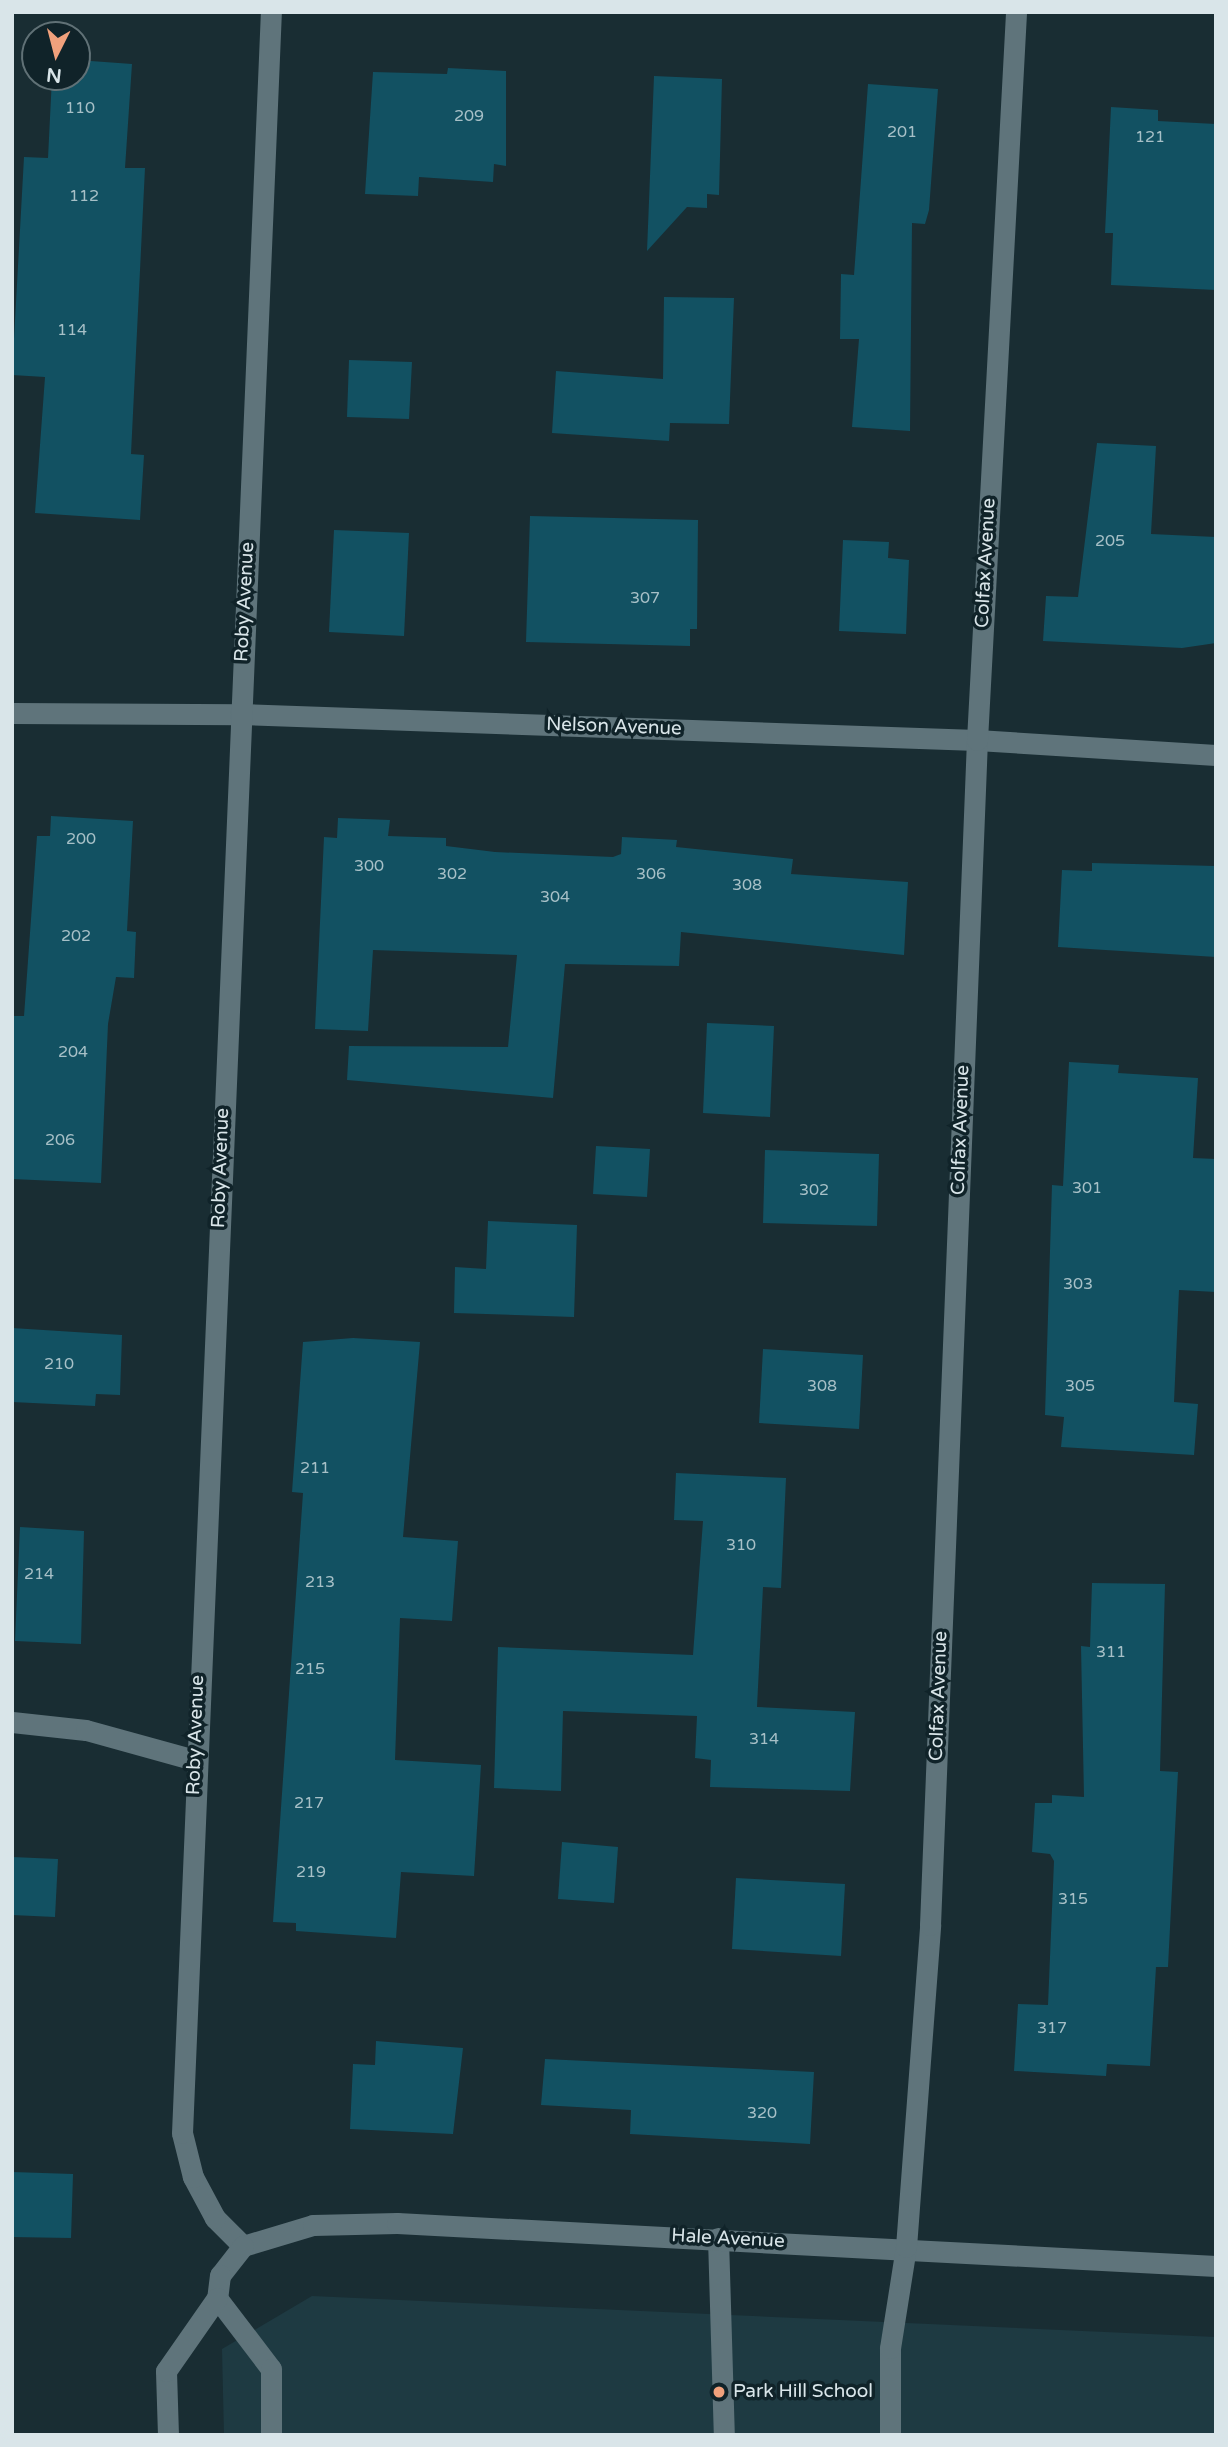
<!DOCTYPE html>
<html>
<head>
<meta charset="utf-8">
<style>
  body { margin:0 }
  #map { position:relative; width:1228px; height:2447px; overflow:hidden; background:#192d33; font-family:"Varela Round",sans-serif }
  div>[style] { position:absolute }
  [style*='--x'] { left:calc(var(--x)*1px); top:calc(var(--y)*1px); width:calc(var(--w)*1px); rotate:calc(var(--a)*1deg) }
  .built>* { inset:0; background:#1e3a42 }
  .building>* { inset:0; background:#125162 }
  .minor>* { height:21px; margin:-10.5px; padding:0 10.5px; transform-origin:10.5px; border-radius:10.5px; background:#5f747b }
  .dots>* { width:19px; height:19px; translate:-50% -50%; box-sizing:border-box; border:4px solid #102329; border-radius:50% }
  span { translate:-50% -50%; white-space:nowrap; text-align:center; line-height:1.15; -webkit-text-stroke:7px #102329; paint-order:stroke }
  .number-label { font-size:16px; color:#a7c0c7 }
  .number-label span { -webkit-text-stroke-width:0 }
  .street-label { font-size:19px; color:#d9e5e9 }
  .poi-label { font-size:19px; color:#d9e5e9 }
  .left { translate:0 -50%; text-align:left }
  .frame { position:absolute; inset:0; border:14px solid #d9e5e9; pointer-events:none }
  .north { position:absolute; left:21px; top:21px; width:70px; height:70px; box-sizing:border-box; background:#102329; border:2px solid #607176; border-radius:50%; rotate:186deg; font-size:19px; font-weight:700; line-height:28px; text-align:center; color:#d9e5e9 }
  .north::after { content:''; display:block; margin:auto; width:24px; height:32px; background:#f1a17c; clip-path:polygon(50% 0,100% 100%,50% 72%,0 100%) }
</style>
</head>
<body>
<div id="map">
  <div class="built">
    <i style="clip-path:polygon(312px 2296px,1216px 2337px,1216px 2435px,224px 2435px,222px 2349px)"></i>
  </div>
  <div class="building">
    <i style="clip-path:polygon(77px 60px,132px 64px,125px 168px,145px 168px,131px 454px,144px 455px,140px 520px,35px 513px,45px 377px,12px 375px,24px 157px,48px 158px,52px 77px,77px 77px)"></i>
    <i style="clip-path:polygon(448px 68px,506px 71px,506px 166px,494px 164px,493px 182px,419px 177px,418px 196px,365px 194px,373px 72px,447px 74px)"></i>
    <i style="clip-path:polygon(654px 76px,722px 79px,719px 195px,707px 194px,707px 208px,687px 207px,647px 251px)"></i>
    <i style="clip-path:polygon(868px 84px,938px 89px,929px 210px,925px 224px,912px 223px,910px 431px,852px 427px,859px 339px,840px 339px,841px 274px,854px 275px)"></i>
    <i style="clip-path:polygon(1111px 107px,1158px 110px,1158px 121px,1216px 124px,1216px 290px,1111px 285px,1113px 233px,1105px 233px)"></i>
    <i style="clip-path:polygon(664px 297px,734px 298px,729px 424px,670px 423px,669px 441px,552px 433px,556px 371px,663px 379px)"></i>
    <i style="clip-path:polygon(349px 360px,412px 362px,409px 419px,347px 417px)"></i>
    <i style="clip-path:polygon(1097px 443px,1156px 446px,1151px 534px,1216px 537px,1216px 643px,1182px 648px,1043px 641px,1046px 596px,1078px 597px)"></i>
    <i style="clip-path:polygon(530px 516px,698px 520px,697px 629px,690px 629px,690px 646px,526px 642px)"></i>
    <i style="clip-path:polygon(334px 530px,409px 533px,404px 636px,329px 632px)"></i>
    <i style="clip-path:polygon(843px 540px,889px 542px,888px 558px,909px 560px,906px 634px,839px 631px)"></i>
    <i style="clip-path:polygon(51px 816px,133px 821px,127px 931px,136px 932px,134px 978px,116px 977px,108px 1024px,101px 1183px,12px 1179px,12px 1016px,24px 1016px,37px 836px,50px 836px)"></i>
    <i style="clip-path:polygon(338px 818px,390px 820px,388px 836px,446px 838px,446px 846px,495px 852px,613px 857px,621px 854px,622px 837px,677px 840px,676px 847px,793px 859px,791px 874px,908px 882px,904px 955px,681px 932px,679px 966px,565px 964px,553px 1098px,347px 1080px,349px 1046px,508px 1047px,517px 955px,373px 950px,368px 1031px,315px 1029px,324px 837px,337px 838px)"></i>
    <i style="clip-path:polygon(1092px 863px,1216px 866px,1216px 957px,1058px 947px,1062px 870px,1092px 871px)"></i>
    <i style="clip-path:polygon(707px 1023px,774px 1026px,770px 1117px,703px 1113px)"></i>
    <i style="clip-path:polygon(1069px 1062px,1119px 1065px,1118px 1073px,1198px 1078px,1193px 1158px,1216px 1159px,1216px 1292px,1179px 1290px,1174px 1402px,1198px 1404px,1194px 1455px,1061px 1447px,1064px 1417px,1045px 1415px,1052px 1185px,1063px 1186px)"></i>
    <i style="clip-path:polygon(596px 1146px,650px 1149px,647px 1197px,593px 1194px)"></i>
    <i style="clip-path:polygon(765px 1150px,879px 1154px,877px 1226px,763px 1223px)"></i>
    <i style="clip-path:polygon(488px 1221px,577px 1225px,574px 1317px,454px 1313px,455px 1267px,486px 1269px)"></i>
    <i style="clip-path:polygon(12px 1328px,122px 1335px,120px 1395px,96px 1394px,95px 1406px,12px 1402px)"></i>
    <i style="clip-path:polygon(353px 1338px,420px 1342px,403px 1537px,458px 1541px,452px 1621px,400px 1618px,395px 1760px,481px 1765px,474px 1876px,401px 1872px,396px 1938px,296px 1931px,296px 1923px,273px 1922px,303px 1493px,292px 1492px,303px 1342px)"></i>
    <i style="clip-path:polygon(763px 1349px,863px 1355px,859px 1429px,759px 1423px)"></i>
    <i style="clip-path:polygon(676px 1473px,786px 1478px,781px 1588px,763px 1587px,757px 1707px,855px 1712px,850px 1791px,710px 1787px,711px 1760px,695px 1758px,697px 1716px,563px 1711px,561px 1791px,494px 1788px,498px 1647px,693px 1655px,703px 1521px,674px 1520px)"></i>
    <i style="clip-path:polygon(20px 1527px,84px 1531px,81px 1644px,15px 1641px)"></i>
    <i style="clip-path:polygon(1092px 1583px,1165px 1584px,1160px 1771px,1178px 1772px,1168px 1967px,1156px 1967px,1150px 2066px,1107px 2064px,1106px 2076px,1014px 2071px,1018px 2004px,1048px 2005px,1054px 1861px,1050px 1854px,1032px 1852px,1035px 1803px,1052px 1803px,1052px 1795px,1084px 1797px,1081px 1646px,1090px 1647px)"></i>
    <i style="clip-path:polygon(562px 1842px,618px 1847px,614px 1903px,558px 1899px)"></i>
    <i style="clip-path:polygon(12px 1857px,58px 1859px,55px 1917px,12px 1915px)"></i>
    <i style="clip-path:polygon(736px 1878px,845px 1884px,841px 1956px,732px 1949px)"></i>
    <i style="clip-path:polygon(376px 2041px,463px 2048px,453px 2134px,350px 2129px,353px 2064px,375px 2065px)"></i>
    <i style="clip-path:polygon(545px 2059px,814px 2072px,810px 2144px,630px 2134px,631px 2110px,541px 2105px)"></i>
    <i style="clip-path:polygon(12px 2172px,73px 2174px,71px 2238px,12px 2237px)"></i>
  </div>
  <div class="minor">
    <i style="--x:12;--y:713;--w:228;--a:0.3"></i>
    <i style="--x:240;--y:714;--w:737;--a:2.02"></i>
    <i style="--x:977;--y:740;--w:239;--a:3.6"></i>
    <i style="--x:12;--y:1722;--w:74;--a:6.2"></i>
    <i style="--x:86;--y:1730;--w:113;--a:15.4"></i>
    <i style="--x:718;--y:2238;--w:197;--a:88.3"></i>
    <i style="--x:243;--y:2246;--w:40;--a:-135"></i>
    <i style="--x:215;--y:2218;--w:47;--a:-118.2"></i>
    <i style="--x:193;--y:2177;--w:45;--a:-104"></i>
    <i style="--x:182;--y:2133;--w:2123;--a:-87.6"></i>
    <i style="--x:243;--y:2246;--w:73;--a:-16.7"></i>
    <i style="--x:313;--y:2225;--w:84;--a:-1.4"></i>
    <i style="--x:397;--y:2223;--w:820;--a:3.01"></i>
    <i style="--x:243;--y:2246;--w:37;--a:128"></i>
    <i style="--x:220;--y:2275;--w:23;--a:97"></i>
    <i style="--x:217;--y:2298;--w:89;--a:52.7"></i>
    <i style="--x:271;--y:2369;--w:66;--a:90"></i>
    <i style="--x:168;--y:2435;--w:64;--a:-91.8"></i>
    <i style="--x:166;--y:2371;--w:89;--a:-55.1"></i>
    <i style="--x:890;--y:2435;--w:87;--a:-90"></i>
    <i style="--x:890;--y:2348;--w:102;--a:-81"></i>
    <i style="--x:906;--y:2247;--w:323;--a:-85.7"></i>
    <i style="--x:930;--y:1925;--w:1186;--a:-87.73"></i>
    <i style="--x:977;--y:740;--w:729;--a:-86.93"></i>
  </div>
  <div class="dots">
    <i style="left:719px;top:2392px;background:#f1a17c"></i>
  </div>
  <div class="number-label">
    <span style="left:80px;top:108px">110</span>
    <span style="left:469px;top:116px">209</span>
    <span style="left:902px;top:132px">201</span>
    <span style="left:1150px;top:137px">121</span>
    <span style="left:84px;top:196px">112</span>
    <span style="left:72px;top:330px">114</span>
    <span style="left:1110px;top:541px">205</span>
    <span style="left:645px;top:598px">307</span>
    <span style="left:81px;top:839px">200</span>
    <span style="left:369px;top:866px">300</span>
    <span style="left:452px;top:874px">302</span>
    <span style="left:651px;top:874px">306</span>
    <span style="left:747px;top:885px">308</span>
    <span style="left:555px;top:897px">304</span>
    <span style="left:76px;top:936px">202</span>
    <span style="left:73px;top:1052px">204</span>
    <span style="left:60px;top:1140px">206</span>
    <span style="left:1087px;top:1188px">301</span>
    <span style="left:814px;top:1190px">302</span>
    <span style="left:1078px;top:1284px">303</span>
    <span style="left:59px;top:1364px">210</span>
    <span style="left:822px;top:1386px">308</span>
    <span style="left:1080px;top:1386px">305</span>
    <span style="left:315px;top:1468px">211</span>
    <span style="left:741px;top:1545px">310</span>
    <span style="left:39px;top:1574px">214</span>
    <span style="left:320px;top:1582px">213</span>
    <span style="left:1111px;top:1652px">311</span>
    <span style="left:310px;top:1669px">215</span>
    <span style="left:764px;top:1739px">314</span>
    <span style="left:309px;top:1803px">217</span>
    <span style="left:311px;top:1872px">219</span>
    <span style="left:1073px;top:1899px">315</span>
    <span style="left:1052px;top:2028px">317</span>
    <span style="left:762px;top:2113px">320</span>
  </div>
  <div class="street-label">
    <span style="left:986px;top:563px;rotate:-87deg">Colfax Avenue</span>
    <span style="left:245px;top:602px;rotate:-87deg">Roby Avenue</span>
    <span style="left:614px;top:727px;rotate:2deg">Nelson Avenue</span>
    <span style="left:961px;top:1130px;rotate:-88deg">Colfax Avenue</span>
    <span style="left:221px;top:1168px;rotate:-88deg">Roby Avenue</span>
    <span style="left:939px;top:1696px;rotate:-88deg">Colfax Avenue</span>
    <span style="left:196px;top:1735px;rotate:-88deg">Roby Avenue</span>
    <span style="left:728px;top:2239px;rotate:3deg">Hale Avenue</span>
  </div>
  <div class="poi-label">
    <span class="left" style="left:733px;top:2392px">Park Hill School</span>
  </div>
  <div class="frame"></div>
  <div class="north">N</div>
</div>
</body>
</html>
